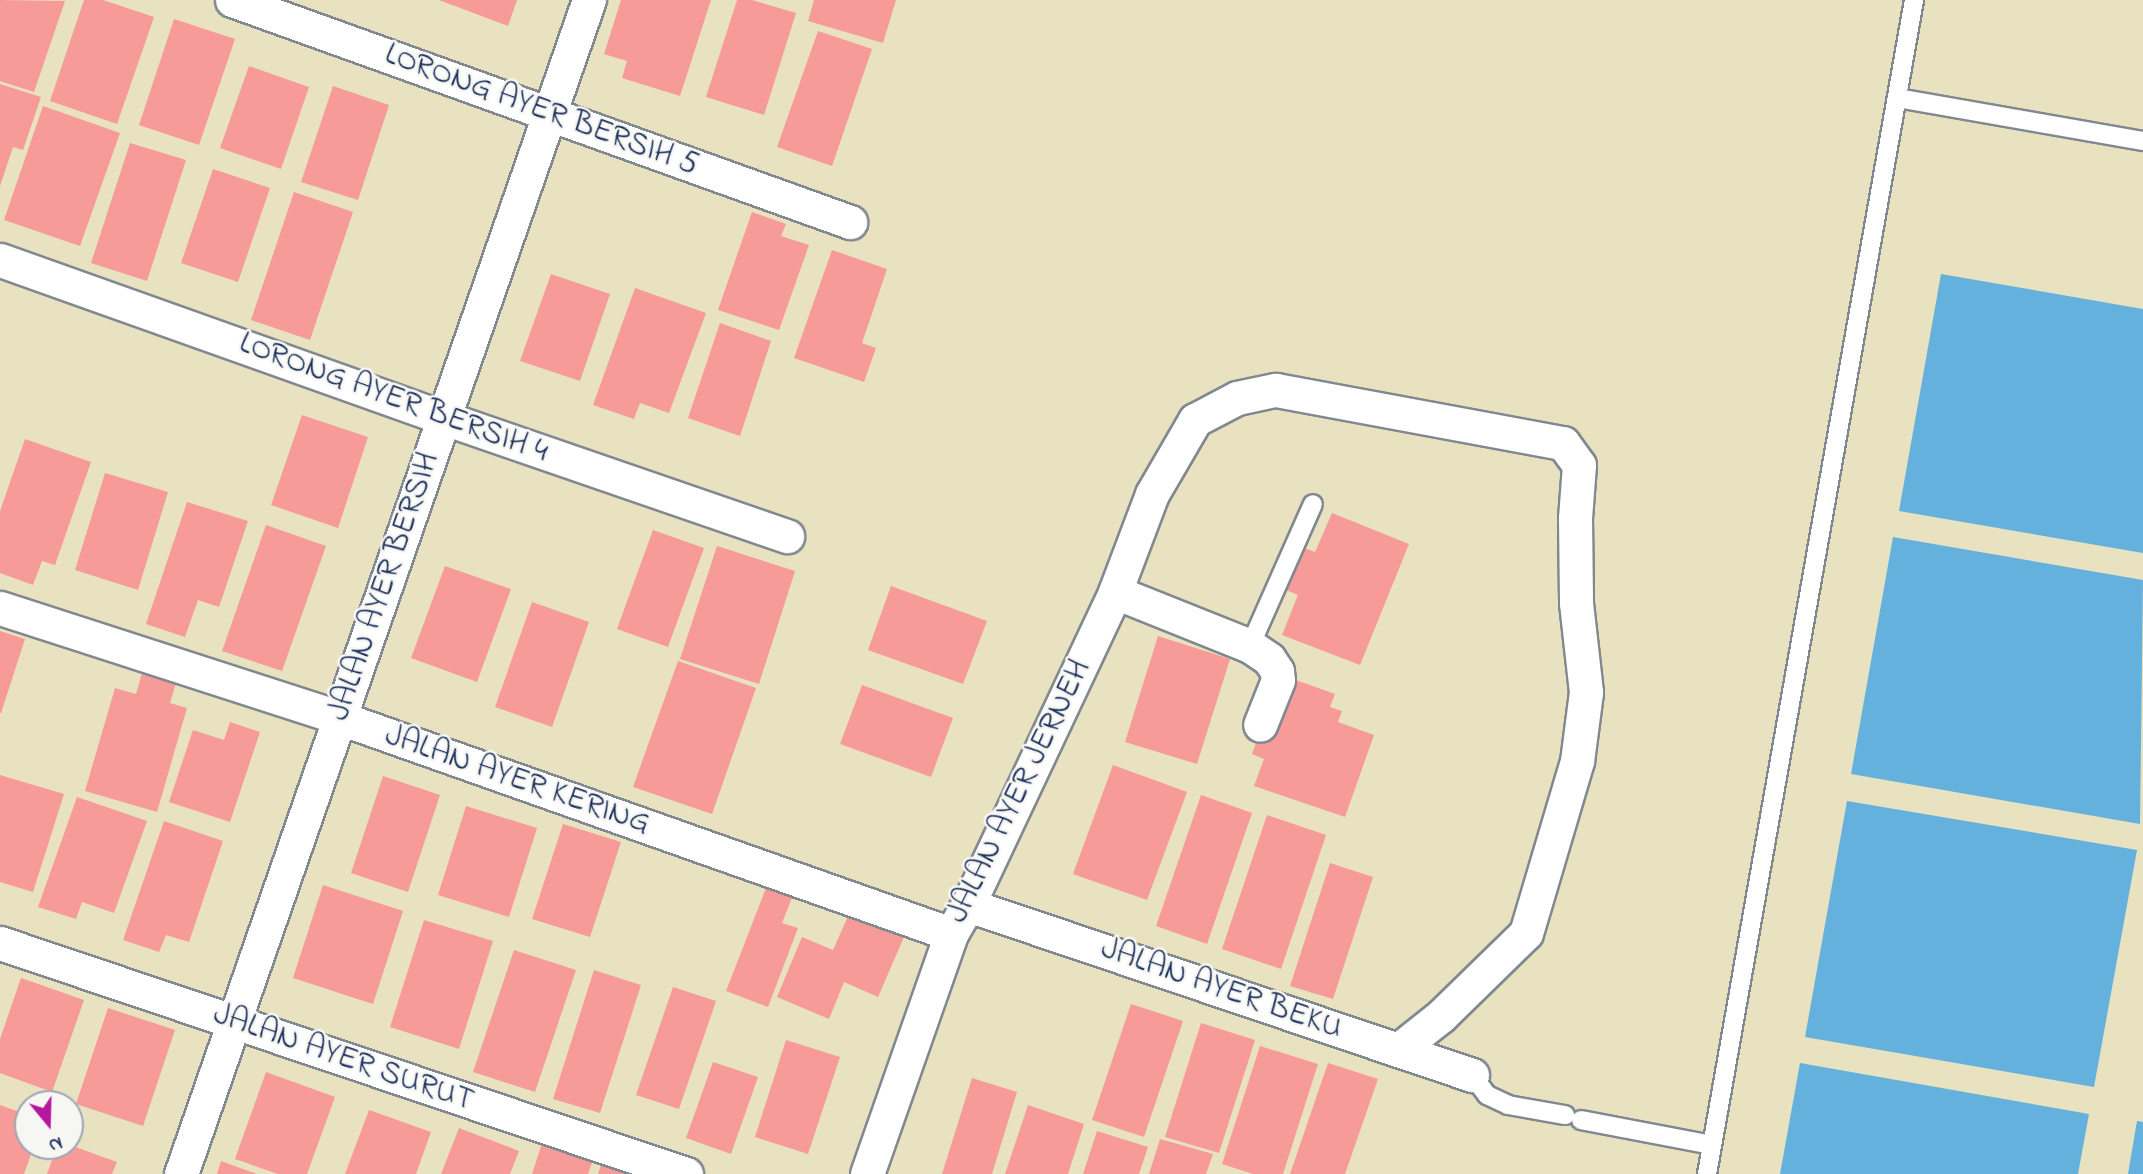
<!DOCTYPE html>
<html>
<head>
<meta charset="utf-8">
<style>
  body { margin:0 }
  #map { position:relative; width:2143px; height:1174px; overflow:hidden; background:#e8e2c0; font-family:"Indie Flower",sans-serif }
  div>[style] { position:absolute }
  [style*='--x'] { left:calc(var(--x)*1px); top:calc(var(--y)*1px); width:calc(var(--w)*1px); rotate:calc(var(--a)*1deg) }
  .water>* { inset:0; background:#64b1dd }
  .building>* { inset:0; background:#f69b97 }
  .roads { filter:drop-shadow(2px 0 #82888f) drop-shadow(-2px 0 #82888f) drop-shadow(0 2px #82888f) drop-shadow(0 -2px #82888f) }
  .service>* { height:18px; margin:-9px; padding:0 9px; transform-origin:9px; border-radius:9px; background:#fff }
  .minor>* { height:33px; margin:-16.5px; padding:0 16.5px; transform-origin:16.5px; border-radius:16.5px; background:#fff }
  span { translate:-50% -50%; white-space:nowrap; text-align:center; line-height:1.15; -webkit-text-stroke:5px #f6f6f2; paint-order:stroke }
  .street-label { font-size:32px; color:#1b2f5e }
  .north { position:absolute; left:14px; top:1090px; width:70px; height:70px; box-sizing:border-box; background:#f6f6f2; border:2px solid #9ea6b7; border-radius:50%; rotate:161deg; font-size:19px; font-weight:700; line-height:28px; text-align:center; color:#1b2f5e }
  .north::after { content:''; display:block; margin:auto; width:24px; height:32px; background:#b5179e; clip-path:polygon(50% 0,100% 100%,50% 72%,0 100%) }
</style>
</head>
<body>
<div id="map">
  <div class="water">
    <i style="clip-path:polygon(1941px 274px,2143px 309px,2143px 553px,1899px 511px)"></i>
    <i style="clip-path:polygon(1893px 537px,2143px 580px,2140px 824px,1851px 774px)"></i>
    <i style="clip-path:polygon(1847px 801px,2137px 850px,2094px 1087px,1805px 1037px)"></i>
    <i style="clip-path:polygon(1800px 1063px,2089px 1114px,2078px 1174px,1780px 1174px)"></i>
    <i style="clip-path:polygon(2137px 1121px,2143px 1122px,2143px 1174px,2128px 1174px)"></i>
  </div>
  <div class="building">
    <i style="clip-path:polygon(0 0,65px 1px,34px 92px,0 81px)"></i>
    <i style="clip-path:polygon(84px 0,103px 0,154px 17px,117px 124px,50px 101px)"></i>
    <i style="clip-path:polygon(439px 0,517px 0,508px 26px)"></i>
    <i style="clip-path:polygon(621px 0,711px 0,680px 96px,622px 78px,627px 61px,604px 54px)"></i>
    <i style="clip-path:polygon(737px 0,752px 0,796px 13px,764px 115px,706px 97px)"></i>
    <i style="clip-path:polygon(814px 0,896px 0,883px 43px,808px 21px)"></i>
    <i style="clip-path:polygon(174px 19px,235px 39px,199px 145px,139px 125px)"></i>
    <i style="clip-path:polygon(818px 31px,872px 49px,832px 166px,777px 147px)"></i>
    <i style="clip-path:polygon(249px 66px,309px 87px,281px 169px,220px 148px)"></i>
    <i style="clip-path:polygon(0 84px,41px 97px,23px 150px,13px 147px,0 186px)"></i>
    <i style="clip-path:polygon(333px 86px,389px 105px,358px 200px,301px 182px)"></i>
    <i style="clip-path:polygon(43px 106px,120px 133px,80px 246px,4px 220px)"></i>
    <i style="clip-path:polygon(130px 143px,186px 160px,147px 281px,91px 263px)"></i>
    <i style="clip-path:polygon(213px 169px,270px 188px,238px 282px,181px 263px)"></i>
    <i style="clip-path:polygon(294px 192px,353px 212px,310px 340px,251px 320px)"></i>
    <i style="clip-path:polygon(752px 212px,786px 224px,781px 236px,809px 245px,779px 330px,718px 310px)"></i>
    <i style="clip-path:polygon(832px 250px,887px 269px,862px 343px,876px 348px,864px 382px,794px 358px)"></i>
    <i style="clip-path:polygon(551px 274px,610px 294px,580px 381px,520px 361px)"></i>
    <i style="clip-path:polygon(635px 288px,706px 313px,669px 413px,640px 403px,634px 419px,593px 405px)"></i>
    <i style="clip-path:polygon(720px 323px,771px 341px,740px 436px,688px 418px)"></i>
    <i style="clip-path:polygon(302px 415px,368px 437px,338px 528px,271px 505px)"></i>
    <i style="clip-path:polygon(25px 439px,91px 462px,55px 565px,42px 561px,33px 585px,0 573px,0 511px)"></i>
    <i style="clip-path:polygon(105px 473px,168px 492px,138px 590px,75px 570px)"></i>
    <i style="clip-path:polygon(187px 502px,248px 521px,219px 607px,198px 600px,185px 637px,146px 624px)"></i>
    <i style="clip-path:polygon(1332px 513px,1409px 544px,1360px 665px,1282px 635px,1298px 595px,1286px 590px,1304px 548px,1315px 552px)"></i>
    <i style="clip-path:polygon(266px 525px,326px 546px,282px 671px,222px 651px)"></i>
    <i style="clip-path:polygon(653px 530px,704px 548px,668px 647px,617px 629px)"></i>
    <i style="clip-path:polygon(717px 546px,795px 571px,759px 684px,680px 659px)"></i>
    <i style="clip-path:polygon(445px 566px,511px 589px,477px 682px,411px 658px)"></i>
    <i style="clip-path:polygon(891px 586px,987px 621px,963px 684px,868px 650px)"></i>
    <i style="clip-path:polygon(532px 602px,589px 622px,552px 727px,495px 707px)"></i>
    <i style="clip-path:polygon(0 631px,25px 639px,1px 713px,0 713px)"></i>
    <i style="clip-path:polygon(1158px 636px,1230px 659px,1197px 764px,1125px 742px)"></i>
    <i style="clip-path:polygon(678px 661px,756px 688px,712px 814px,633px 787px)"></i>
    <i style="clip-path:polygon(142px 673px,176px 683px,170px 703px,187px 708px,157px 812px,85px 791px,115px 688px,136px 694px)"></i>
    <i style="clip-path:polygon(1293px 679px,1335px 694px,1330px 707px,1342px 711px,1338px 722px,1374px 735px,1345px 817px,1254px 786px,1264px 759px,1252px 754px,1263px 724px)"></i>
    <i style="clip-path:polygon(862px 685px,953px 718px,931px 777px,840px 744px)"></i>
    <i style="clip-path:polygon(230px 722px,260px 732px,230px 822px,169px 802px,193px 730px,224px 740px)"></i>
    <i style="clip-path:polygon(1113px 765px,1187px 792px,1147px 900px,1073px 874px)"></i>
    <i style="clip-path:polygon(0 775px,64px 794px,33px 892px,0 882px)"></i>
    <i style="clip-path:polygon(383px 776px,440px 795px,408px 892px,351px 873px)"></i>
    <i style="clip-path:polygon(1201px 795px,1252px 813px,1207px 944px,1156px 926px)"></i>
    <i style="clip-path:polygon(77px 797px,147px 821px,114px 913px,82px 902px,76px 919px,38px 907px)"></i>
    <i style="clip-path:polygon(466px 806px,537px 828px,509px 917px,438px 895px)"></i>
    <i style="clip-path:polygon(1267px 815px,1326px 835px,1281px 969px,1222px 949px)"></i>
    <i style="clip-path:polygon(164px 821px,223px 841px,189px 942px,166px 935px,159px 952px,123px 940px)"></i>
    <i style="clip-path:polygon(563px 824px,621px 842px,590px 937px,532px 919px)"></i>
    <i style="clip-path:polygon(1330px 863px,1373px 877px,1333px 999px,1290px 986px)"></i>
    <i style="clip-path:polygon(323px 885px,403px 911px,373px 1004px,293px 978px)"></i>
    <i style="clip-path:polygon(766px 888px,792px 898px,782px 923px,798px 928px,768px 1007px,726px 991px)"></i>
    <i style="clip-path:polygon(849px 914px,904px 937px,878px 997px,844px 982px,829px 1019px,777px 997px,802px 937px,833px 950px)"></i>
    <i style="clip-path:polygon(424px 920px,493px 941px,459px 1049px,390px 1027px)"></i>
    <i style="clip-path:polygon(514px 950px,576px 970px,535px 1092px,473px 1072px)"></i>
    <i style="clip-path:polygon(594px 970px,641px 985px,600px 1113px,553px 1099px)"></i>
    <i style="clip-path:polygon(21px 978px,84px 1000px,52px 1092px,0 1073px,0 1039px)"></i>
    <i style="clip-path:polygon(673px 987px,716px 1001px,679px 1109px,636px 1095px)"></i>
    <i style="clip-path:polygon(1131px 1004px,1183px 1021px,1144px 1137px,1092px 1120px)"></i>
    <i style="clip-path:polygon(108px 1008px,175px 1030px,143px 1126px,76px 1104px)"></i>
    <i style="clip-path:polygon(1201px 1023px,1255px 1040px,1219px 1153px,1165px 1137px)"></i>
    <i style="clip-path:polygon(786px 1040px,840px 1057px,808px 1154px,755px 1137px)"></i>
    <i style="clip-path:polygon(1260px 1046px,1318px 1064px,1283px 1174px,1253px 1174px,1222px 1164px)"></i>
    <i style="clip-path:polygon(713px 1062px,758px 1077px,731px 1154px,686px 1138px)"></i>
    <i style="clip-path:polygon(1328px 1063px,1378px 1079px,1345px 1174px,1290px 1174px)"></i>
    <i style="clip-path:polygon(266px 1072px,335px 1097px,307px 1174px,278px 1174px,235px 1159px)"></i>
    <i style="clip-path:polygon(972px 1078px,1017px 1092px,992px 1174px,942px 1174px)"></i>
    <i style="clip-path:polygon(0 1105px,28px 1115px,28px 1146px,34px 1146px,24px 1174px,0 1174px)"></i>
    <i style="clip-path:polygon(1028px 1105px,1084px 1124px,1068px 1174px,1005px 1174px)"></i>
    <i style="clip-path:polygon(369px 1110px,431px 1132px,416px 1174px,345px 1174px)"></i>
    <i style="clip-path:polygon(459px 1128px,519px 1151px,510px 1174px,441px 1174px)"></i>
    <i style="clip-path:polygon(1097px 1131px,1148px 1147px,1139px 1174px,1083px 1174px)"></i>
    <i style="clip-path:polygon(544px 1137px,595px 1154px,588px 1174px,532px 1174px)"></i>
    <i style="clip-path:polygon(1160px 1139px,1213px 1154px,1206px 1174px,1149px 1174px)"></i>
    <i style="clip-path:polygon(70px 1145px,117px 1162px,112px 1174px,47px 1174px,57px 1146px)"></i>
    <i style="clip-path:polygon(221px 1161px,257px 1174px,217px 1174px)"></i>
    <i style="clip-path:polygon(601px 1165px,626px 1174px,598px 1174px)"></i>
  </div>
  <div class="roads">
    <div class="service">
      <i style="--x:1897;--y:98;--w:250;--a:9.9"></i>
      <i style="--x:1250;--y:646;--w:155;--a:-66.1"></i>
      <i style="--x:1472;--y:1075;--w:25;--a:53"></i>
      <i style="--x:1487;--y:1095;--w:23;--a:25"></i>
      <i style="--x:1508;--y:1105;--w:58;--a:10"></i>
      <i style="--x:1581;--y:1120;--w:133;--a:10.8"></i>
      <i style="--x:1707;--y:1174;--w:1192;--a:-80"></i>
    </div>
    <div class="minor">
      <i style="--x:232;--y:0;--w:657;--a:19.76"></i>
      <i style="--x:0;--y:260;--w:471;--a:19.6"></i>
      <i style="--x:444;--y:418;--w:363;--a:19"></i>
      <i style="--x:1115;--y:592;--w:145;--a:21.8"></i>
      <i style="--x:1250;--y:646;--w:23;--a:34"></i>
      <i style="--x:1269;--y:659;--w:14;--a:56"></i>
      <i style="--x:1277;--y:671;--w:9;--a:84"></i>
      <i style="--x:1278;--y:680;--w:48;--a:111.8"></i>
      <i style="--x:0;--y:608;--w:357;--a:17.9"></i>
      <i style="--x:340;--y:718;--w:648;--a:19.47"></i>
      <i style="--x:968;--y:905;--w:532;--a:18.64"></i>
      <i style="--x:0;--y:943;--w:724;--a:18.61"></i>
      <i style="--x:181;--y:1174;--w:1243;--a:-70.84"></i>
      <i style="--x:867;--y:1174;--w:254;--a:-70.7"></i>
      <i style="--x:951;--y:934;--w:34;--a:-60"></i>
      <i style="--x:968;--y:905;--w:346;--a:-64.8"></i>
      <i style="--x:1115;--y:592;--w:105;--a:-69.3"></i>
      <i style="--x:1152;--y:494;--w:86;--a:-59.8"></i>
      <i style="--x:1195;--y:420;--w:47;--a:-27.6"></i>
      <i style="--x:1237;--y:398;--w:40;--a:-12"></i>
      <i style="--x:1276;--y:390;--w:292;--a:10.5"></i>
      <i style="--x:1563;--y:443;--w:27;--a:54"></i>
      <i style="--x:1579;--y:465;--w:53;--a:94.3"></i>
      <i style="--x:1575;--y:518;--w:85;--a:89.3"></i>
      <i style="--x:1576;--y:603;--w:90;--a:83.6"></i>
      <i style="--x:1586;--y:692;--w:70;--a:97.4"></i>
      <i style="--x:1577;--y:761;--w:179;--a:106.5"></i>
      <i style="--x:1526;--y:933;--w:119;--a:135.7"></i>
      <i style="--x:1441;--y:1016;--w:55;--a:141.7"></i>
    </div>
  </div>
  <div class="street-label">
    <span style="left:541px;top:111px;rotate:20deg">LORONG AYER BERSIH 5</span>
    <span style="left:393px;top:399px;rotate:20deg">LORONG AYER BERSIH 4</span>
    <span style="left:385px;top:587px;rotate:-71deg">JALAN AYER BERSIH</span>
    <span style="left:517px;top:781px;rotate:19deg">JALAN AYER KERING</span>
    <span style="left:1020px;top:792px;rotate:-64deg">JALAN AYER JERNEH</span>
    <span style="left:1221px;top:990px;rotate:19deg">JALAN AYER BEKU</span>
    <span style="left:343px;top:1059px;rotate:19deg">JALAN AYER SURUT</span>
  </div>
  <div class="north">N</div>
</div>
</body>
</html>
